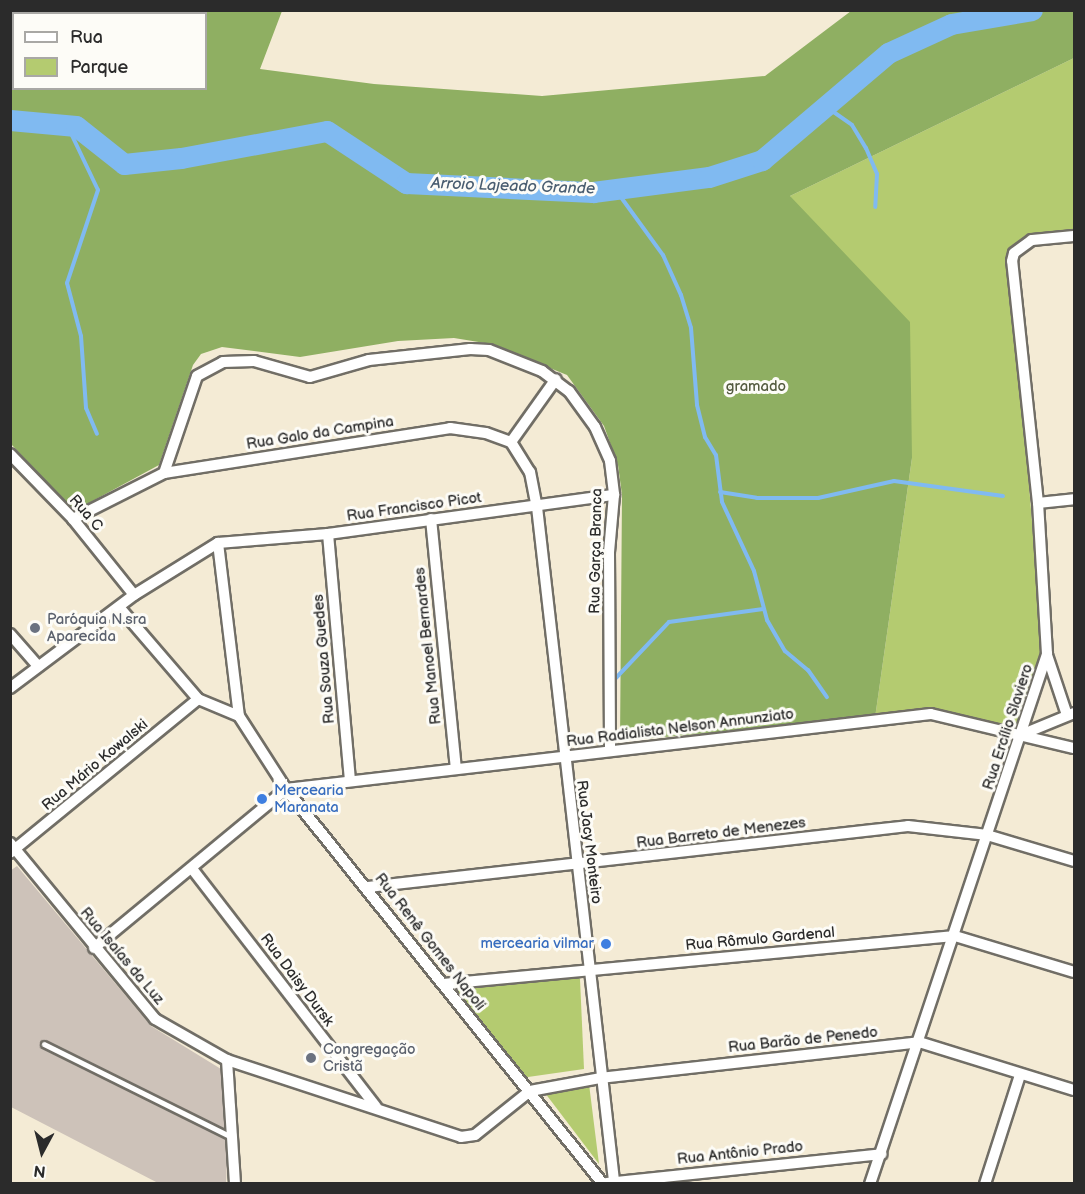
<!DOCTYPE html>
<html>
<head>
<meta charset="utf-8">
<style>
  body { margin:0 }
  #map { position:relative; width:1085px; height:1194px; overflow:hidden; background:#f4ebd5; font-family:"Balsamiq Sans",sans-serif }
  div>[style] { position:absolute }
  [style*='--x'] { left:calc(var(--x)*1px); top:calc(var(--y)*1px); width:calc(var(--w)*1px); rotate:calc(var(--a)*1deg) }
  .industrial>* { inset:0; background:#cdc2b9 }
  .green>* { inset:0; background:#b4cb70 }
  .forest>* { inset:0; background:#8faf62 }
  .stream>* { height:4px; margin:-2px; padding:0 2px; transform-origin:2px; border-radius:2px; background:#80baf1 }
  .river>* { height:21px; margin:-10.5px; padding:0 10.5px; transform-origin:10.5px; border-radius:10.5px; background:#80baf1 }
  .roads { filter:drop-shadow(2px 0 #716e66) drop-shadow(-2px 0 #716e66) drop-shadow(0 2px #716e66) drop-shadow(0 -2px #716e66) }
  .service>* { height:5px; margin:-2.5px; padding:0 2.5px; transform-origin:2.5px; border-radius:2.5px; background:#fff }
  .minor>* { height:10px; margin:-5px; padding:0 5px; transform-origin:5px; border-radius:5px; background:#fff }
  .dots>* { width:16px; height:16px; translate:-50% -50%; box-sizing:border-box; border:3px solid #fdfcf7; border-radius:50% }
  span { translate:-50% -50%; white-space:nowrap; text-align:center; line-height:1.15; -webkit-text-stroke:6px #fdfcf7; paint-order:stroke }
  .park-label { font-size:15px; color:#545b40 }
  .street-label { font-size:15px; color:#2b2b2b }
  .worship-label { font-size:15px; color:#5b616d }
  .left { translate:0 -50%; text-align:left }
  .shop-label { font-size:15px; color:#366cbe }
  .right { translate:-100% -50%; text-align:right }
  .water-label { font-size:16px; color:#495d70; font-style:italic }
  .frame { position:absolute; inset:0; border:12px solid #2b2b2b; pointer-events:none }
  .legend { position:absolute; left:12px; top:12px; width:195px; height:78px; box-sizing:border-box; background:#fdfcf7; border:2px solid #a9a8a5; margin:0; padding:8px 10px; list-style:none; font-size:18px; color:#2b2b2b }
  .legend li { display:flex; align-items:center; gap:12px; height:30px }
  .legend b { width:30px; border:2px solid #a9a8a5 }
  .north { position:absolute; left:12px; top:1122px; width:60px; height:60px; -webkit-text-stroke:4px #fdfcf7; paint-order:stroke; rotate:187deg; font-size:16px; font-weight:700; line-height:24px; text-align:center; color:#2b2b2b }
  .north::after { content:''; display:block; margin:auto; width:21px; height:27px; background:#2b2b2b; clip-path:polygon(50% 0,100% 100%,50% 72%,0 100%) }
</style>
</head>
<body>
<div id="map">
  <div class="industrial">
    <i style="clip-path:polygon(17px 866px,151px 1026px,221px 1069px,228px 1139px,226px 1183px,158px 1183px,11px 1107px,10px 871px)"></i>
  </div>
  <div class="green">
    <i style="clip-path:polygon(1074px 58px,1074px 235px,1030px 239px,1011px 263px,1042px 645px,1020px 731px,931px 713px,875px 718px,912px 458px,790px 196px)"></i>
    <i style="clip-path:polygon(576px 975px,580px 979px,584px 1069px,528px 1077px,523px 1076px,454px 991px,456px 987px)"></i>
    <i style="clip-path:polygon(589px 1084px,599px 1164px,545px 1093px)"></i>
  </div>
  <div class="forest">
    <i style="clip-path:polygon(evenodd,10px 11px,282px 11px,260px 69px,374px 84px,542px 96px,765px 76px,851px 11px,1074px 11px,1074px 58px,790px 196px,910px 322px,912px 458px,875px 718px,620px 741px,622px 495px,618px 465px,604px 426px,567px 375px,491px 344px,454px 338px,398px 341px,300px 357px,222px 347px,201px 354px,193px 365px,159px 465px,74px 511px,11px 444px,10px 11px,14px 14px,206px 14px,206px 88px,14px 88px,14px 14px)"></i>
  </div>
  <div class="stream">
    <i style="--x:825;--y:106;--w:33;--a:35"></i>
    <i style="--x:852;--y:125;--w:27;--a:59"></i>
    <i style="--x:866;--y:148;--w:28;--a:67"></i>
    <i style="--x:877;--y:174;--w:33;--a:93"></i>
    <i style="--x:67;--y:125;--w:72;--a:64.5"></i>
    <i style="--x:98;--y:190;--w:98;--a:108.4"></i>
    <i style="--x:67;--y:283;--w:55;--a:75.2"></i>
    <i style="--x:81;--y:336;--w:72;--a:86"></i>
    <i style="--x:86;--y:408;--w:28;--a:67"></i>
    <i style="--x:615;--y:189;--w:82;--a:54"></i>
    <i style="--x:663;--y:255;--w:44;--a:65.8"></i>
    <i style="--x:681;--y:295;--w:34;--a:73"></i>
    <i style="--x:691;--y:328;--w:77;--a:85.5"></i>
    <i style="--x:697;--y:405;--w:33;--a:76"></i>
    <i style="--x:705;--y:437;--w:21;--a:59"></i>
    <i style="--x:716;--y:455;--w:47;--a:82.7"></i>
    <i style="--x:722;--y:502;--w:76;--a:65.1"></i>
    <i style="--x:754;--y:571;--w:51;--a:75.1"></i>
    <i style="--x:767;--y:620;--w:36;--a:60"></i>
    <i style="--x:785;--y:651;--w:30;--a:40"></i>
    <i style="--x:808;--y:670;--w:33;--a:55"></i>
    <i style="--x:720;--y:492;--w:37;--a:9"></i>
    <i style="--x:757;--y:498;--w:61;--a:0"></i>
    <i style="--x:818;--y:498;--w:78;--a:-12.6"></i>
    <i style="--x:894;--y:481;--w:110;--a:7.8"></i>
    <i style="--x:614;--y:680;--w:80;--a:-46.5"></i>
    <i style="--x:669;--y:622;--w:95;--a:-7.9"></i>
  </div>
  <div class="river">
    <i style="--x:10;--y:120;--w:66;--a:5.2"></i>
    <i style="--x:76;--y:126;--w:61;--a:38.4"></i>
    <i style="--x:124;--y:164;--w:57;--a:-6"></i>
    <i style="--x:181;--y:158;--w:148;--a:-10.5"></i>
    <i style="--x:327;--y:131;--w:95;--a:33.4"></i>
    <i style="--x:406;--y:183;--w:187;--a:2.8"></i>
    <i style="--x:593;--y:192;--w:117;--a:-7.4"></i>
    <i style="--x:709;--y:177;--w:56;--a:-17.8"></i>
    <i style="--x:762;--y:160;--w:165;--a:-40.3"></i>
    <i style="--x:888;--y:53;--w:69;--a:-24.7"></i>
    <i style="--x:951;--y:24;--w:82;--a:-9.8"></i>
  </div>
  <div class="roads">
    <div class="service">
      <i style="--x:44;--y:1044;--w:209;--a:26.4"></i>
    </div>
    <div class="minor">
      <i style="--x:511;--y:442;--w:77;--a:-54.5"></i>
      <i style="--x:10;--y:454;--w:91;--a:45.9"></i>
      <i style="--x:73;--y:519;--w:97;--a:51.2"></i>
      <i style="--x:164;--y:473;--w:102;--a:-71.2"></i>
      <i style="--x:197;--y:376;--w:30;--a:-28"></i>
      <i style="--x:223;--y:362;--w:31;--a:-2"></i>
      <i style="--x:254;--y:361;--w:58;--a:15.9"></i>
      <i style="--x:310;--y:377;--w:61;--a:-16.1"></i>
      <i style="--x:369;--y:360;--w:102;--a:-6.2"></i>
      <i style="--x:470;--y:349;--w:19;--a:3"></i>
      <i style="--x:489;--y:350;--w:57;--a:21.6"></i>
      <i style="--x:542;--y:371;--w:34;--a:37"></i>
      <i style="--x:569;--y:391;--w:44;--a:54.2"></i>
      <i style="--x:595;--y:427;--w:37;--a:66"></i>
      <i style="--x:610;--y:461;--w:34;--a:83"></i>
      <i style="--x:614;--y:495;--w:57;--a:95"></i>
      <i style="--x:609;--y:552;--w:199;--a:89.7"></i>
      <i style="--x:1038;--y:503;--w:36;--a:-6"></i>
      <i style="--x:73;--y:519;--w:102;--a:-26.8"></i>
      <i style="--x:164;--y:473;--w:290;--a:-8.9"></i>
      <i style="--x:450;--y:428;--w:36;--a:8"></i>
      <i style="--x:486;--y:433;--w:27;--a:20"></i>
      <i style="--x:511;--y:442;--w:36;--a:58"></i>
      <i style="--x:530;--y:472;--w:36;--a:79"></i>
      <i style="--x:537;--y:507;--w:678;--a:83.48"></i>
      <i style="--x:431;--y:519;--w:251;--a:84.3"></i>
      <i style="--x:328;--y:534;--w:248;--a:84.9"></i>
      <i style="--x:218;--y:543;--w:174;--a:83.1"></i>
      <i style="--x:239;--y:716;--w:87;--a:57.2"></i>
      <i style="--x:286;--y:789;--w:506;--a:51.25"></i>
      <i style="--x:119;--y:607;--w:121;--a:49.3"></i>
      <i style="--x:198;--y:699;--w:44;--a:22.5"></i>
      <i style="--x:10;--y:634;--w:43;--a:48.8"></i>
      <i style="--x:1047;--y:655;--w:63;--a:71.6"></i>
      <i style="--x:10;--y:688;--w:155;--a:-36.9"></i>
      <i style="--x:134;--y:595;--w:99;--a:-31.8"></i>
      <i style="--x:218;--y:543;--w:110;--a:-4.7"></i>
      <i style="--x:328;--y:534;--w:289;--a:-7.8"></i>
      <i style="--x:1023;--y:734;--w:55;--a:-22.4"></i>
      <i style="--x:10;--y:843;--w:228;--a:50.5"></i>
      <i style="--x:155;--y:1019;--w:83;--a:29.7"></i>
      <i style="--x:227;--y:1060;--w:246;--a:18.2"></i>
      <i style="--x:461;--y:1137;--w:14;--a:-8"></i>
      <i style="--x:475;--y:1135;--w:70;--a:-38.7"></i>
      <i style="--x:530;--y:1091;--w:71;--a:-10.5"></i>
      <i style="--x:600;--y:1078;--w:321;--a:-6.4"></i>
      <i style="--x:919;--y:1042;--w:162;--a:17.2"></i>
      <i style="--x:10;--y:853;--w:243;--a:-39.3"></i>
      <i style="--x:193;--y:870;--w:299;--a:52.3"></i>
      <i style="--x:368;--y:887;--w:543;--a:-6.44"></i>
      <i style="--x:908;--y:826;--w:80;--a:6.5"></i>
      <i style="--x:987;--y:835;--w:91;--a:16.6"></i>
      <i style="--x:94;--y:948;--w:249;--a:-39.6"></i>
      <i style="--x:286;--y:789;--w:649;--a:-6.63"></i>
      <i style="--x:931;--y:714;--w:147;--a:13.4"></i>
      <i style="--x:443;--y:984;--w:514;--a:-5.36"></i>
      <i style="--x:955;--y:936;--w:124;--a:16.8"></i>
      <i style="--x:227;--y:1060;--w:124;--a:86.3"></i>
      <i style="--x:607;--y:1183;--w:276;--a:-6"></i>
      <i style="--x:870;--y:1184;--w:559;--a:-71.53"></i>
      <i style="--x:1047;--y:654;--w:151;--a:-93.4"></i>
      <i style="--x:1038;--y:503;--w:243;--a:-96.1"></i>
      <i style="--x:1012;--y:261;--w:8;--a:-76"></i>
      <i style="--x:1014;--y:253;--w:22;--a:-36"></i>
      <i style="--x:1032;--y:240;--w:42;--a:-5.4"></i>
      <i style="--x:985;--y:1184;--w:114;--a:-72.2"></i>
    </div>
  </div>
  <div class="dots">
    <i style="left:35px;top:628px;background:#6b7280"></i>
    <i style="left:262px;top:799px;background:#3f7fe0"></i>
    <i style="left:606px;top:944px;background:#3f7fe0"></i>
    <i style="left:311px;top:1058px;background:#6b7280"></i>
  </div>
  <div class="park-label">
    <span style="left:756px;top:387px">gramado</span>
  </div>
  <div class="street-label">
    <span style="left:320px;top:433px;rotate:-9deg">Rua Galo da Campina</span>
    <span style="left:414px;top:507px;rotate:-8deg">Rua Francisco Picot</span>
    <span style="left:86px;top:513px;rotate:49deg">Rua C</span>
    <span style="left:596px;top:551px;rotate:-89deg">Rua Garça Branca</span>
    <span style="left:428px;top:646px;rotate:-96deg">Rua Manoel Bernardes</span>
    <span style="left:324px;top:659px;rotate:-95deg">Rua Souza Guedes</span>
    <span style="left:1008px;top:727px;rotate:-72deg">Rua Ercílio Slaviero</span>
    <span style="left:680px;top:728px;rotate:-7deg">Rua Radialista Nelson Annunziato</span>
    <span style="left:95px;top:765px;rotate:-40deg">Rua Mário Kowalski</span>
    <span style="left:721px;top:833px;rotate:-7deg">Rua Barreto de Menezes</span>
    <span style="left:589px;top:842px;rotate:83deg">Rua Jacy Monteiro</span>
    <span style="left:760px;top:939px;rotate:-5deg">Rua Rômulo Gardenal</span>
    <span style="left:430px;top:942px;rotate:52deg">Rua Renê Gomes Napoli</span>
    <span style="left:122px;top:956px;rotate:50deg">Rua Isaías da Luz</span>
    <span style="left:297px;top:980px;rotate:53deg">Rua Daisy Dursk</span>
    <span style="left:803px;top:1040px;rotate:-6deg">Rua Barão de Penedo</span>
    <span style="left:740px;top:1153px;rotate:-6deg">Rua Antônio Prado</span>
  </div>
  <div class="worship-label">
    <span class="left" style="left:47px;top:628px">Paróquia N.sra<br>Aparecida</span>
    <span class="left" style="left:323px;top:1058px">Congregação<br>Cristã</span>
  </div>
  <div class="shop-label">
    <span class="left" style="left:274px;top:799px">Mercearia<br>Maranata</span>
    <span class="right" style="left:594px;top:944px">mercearia vilmar</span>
  </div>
  <div class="water-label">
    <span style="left:513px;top:187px;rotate:2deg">Arroio Lajeado Grande</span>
  </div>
  <div class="frame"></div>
  <ul class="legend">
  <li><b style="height:8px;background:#fff"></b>Rua</li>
  <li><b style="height:16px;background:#b4cb70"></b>Parque</li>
  </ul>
  <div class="north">N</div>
</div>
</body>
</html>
